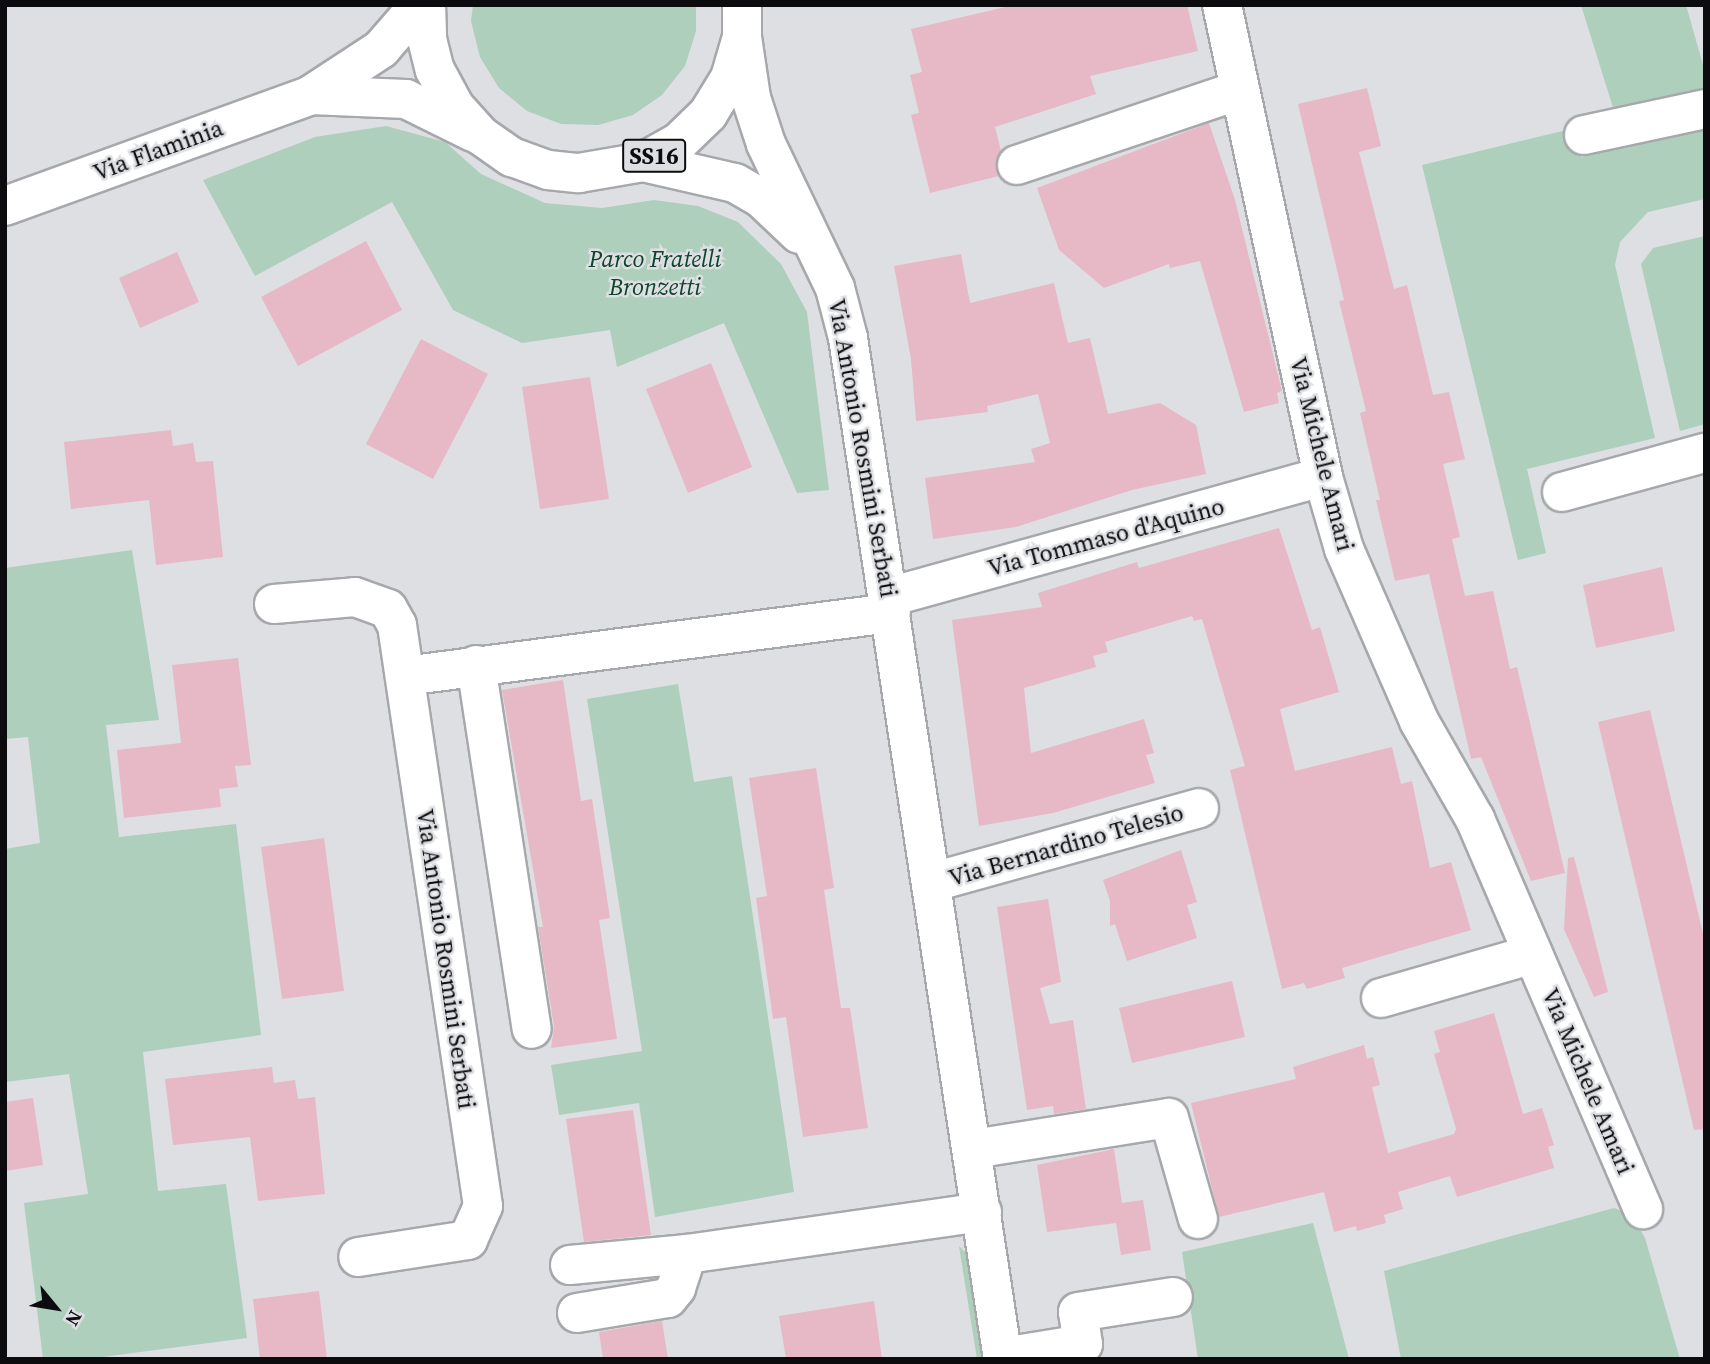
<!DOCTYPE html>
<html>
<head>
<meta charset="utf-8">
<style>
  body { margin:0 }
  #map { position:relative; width:1710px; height:1364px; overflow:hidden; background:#dddfe2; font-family:"Source Serif 4",serif }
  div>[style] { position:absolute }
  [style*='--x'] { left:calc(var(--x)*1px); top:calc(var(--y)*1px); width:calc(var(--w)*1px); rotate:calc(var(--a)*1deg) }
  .green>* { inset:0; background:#aecfbc }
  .building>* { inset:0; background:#e7b9c6 }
  .roads { filter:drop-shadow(2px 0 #a6a8ab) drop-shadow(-2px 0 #a6a8ab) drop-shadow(0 2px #a6a8ab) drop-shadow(0 -2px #a6a8ab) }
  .minor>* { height:38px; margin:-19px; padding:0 19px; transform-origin:19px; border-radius:19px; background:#fff }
  .major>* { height:38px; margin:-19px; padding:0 19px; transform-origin:19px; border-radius:19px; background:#fff }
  span { translate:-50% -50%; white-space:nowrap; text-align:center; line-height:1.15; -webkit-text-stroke:5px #dddfe2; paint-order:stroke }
  .shield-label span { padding:2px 5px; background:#dddfe2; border:2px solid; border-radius:5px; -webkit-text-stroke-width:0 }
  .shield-label { font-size:23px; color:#0c0c0e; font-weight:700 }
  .street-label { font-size:24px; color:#0c0c0e }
  .park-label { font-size:24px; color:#0f442c; font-style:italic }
  .frame { position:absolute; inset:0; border:7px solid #0c0c0e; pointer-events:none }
  .north { position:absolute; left:21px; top:1273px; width:70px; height:70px; -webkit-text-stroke:5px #dddfe2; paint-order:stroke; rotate:120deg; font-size:19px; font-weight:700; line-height:28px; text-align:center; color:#0c0c0e }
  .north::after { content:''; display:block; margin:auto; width:24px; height:32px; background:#0c0c0e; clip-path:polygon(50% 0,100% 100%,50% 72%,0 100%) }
</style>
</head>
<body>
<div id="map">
  <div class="green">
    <i style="clip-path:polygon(473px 5px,696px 5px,696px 31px,685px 66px,662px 95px,633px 115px,598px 125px,561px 124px,527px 111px,499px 88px,480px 57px,471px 21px)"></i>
    <i style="clip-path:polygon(1581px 5px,1686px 5px,1705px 72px,1705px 95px,1615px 114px)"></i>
    <i style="clip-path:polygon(386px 126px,445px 142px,481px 174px,545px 203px,602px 208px,654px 200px,698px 206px,738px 222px,781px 264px,807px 312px,829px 490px,797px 493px,724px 323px,617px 367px,610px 330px,522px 343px,453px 310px,392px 202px,255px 276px,203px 180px,315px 137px)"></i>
    <i style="clip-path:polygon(1705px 127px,1705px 199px,1648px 212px,1620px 242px,1615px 265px,1655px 438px,1527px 469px,1546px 553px,1518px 560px,1422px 165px,1571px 129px,1581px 157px)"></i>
    <i style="clip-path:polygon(1705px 236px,1705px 424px,1680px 431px,1641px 264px,1653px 248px)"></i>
    <i style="clip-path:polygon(132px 550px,159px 720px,106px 725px,119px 837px,236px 824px,261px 1035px,143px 1052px,158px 1191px,226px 1184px,247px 1338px,87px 1359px,43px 1359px,24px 1203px,88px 1194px,69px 1074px,5px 1082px,5px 849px,40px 843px,28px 737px,5px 739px,5px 568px)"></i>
    <i style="clip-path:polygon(678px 684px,694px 782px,732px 776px,794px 1192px,655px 1217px,639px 1103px,559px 1115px,551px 1065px,642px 1051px,587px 699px)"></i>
    <i style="clip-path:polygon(1614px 1208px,1632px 1215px,1645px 1238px,1680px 1359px,1401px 1359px,1384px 1271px)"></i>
    <i style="clip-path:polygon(1313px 1223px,1349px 1359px,1198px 1359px,1182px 1252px)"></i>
    <i style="clip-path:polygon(959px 1246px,969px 1256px,986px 1359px,977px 1359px)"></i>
  </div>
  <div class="building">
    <i style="clip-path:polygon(1014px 5px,1187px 5px,1198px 51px,1090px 76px,1096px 94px,995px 127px,1001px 151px,996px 161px,999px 176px,930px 193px,911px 115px,919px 113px,910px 75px,922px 72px,911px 29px)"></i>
    <i style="clip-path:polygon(1367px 88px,1381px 146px,1359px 152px,1394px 289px,1407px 285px,1433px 395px,1449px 392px,1465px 459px,1443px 464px,1460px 537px,1452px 539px,1465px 596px,1493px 591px,1510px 669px,1517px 667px,1565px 873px,1531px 881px,1481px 757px,1471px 759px,1429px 574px,1395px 581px,1376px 500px,1380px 500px,1360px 413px,1366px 411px,1339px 301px,1344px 300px,1298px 104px)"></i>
    <i style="clip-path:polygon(1209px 123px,1235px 200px,1282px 391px,1277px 393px,1279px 403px,1244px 412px,1200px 261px,1170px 268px,1169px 264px,1104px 288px,1059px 250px,1037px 188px)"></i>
    <i style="clip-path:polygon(366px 241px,402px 310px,298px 366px,261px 297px)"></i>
    <i style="clip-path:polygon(177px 252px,199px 302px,140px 328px,119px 278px)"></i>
    <i style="clip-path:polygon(961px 254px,970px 303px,1054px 283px,1068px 343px,1090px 338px,1108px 414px,1160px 403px,1196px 425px,1206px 474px,1132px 490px,1016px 527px,933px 539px,925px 478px,1035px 462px,1031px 449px,1050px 443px,1038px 394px,987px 406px,988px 412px,916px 421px,911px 359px,894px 266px)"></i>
    <i style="clip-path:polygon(421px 339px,488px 374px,433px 479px,366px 444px)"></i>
    <i style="clip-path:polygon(711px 363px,752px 467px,688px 493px,646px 389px)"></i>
    <i style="clip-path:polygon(590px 377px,609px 499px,540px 509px,522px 387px)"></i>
    <i style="clip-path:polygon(171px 430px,173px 446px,193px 443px,196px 462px,213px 461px,223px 557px,156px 565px,149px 500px,71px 509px,64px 442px)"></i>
    <i style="clip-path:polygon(1279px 528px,1312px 630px,1320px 627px,1339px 692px,1280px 709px,1295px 771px,1392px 747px,1401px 784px,1412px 781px,1430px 868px,1451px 862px,1471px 930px,1342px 968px,1345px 978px,1307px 989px,1304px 983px,1282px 989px,1230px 770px,1245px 766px,1202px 619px,1194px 621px,1192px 616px,1105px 642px,1108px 652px,1093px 656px,1096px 667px,1024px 688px,1031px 753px,1144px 719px,1154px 753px,1146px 755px,1155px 783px,1053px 813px,979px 826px,952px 620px,1042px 607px,1038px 593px,1137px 562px,1139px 568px)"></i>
    <i style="clip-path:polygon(1662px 567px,1675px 631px,1596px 648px,1583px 585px)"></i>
    <i style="clip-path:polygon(238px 658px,251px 765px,235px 766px,238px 787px,219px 789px,221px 807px,124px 818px,117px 750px,181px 743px,172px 665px)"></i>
    <i style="clip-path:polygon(563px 680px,581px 801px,592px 799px,610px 918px,599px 920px,617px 1039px,551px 1048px,554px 1026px,538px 927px,543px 927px,502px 690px)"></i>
    <i style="clip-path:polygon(1650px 710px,1705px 942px,1705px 1129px,1694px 1130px,1598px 722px)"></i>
    <i style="clip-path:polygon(816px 768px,834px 888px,824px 890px,841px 1008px,850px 1008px,868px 1128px,803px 1137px,786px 1017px,773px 1019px,756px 898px,767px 896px,749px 778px)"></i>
    <i style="clip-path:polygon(324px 838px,344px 991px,282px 999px,261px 847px)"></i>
    <i style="clip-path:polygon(1181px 850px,1197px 902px,1187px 905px,1197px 938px,1127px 961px,1115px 924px,1110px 926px,1110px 901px,1103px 880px)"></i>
    <i style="clip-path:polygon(1574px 857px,1608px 992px,1594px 997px,1564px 929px,1568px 858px)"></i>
    <i style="clip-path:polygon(1048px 899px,1061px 982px,1040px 988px,1050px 1024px,1073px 1020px,1086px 1109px,1054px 1114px,1053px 1106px,1027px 1110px,997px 907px)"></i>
    <i style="clip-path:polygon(1232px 981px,1245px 1037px,1132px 1063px,1119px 1008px)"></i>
    <i style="clip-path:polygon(1494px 1013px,1523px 1114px,1542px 1108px,1554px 1145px,1548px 1147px,1554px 1168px,1457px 1197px,1450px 1176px,1398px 1192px,1403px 1209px,1384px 1215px,1386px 1223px,1357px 1231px,1356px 1226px,1334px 1232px,1324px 1192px,1219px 1217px,1191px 1103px,1296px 1079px,1293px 1067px,1364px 1045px,1367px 1059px,1373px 1057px,1380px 1085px,1372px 1087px,1388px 1153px,1454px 1134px,1456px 1129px,1434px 1054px,1440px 1052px,1434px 1031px)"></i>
    <i style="clip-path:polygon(272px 1067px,274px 1083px,295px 1080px,298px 1099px,315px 1097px,325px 1194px,258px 1201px,250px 1137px,173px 1145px,165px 1079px)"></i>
    <i style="clip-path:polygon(33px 1098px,43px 1165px,5px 1171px,5px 1102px)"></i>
    <i style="clip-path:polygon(633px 1110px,651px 1235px,584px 1242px,566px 1119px)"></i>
    <i style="clip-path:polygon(1114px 1149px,1122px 1203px,1143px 1200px,1151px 1250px,1121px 1255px,1116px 1223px,1047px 1232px,1037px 1165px)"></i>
    <i style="clip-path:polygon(319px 1291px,327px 1359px,260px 1359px,253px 1299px)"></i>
    <i style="clip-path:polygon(874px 1301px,882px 1359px,786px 1359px,779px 1316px)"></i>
    <i style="clip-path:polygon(662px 1321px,668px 1359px,603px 1359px,599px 1332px)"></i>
  </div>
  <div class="roads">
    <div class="minor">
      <i style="--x:1222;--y:5;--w:483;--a:77.9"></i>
      <i style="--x:1323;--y:477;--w:75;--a:73.7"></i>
      <i style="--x:1344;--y:549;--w:188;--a:66.4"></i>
      <i style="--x:1419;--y:721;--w:113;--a:60.3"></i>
      <i style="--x:1475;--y:819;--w:425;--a:66.7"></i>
      <i style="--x:742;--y:37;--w:62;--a:81.6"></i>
      <i style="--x:751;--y:98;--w:48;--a:71.9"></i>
      <i style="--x:766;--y:144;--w:160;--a:64.4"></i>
      <i style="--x:835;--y:288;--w:52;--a:75.4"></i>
      <i style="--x:848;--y:338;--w:1033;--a:81.37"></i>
      <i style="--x:1584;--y:135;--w:124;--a:-12.1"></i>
      <i style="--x:643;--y:162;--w:94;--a:12.9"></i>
      <i style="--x:735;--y:183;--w:30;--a:30"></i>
      <i style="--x:761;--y:198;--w:52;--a:43.5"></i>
      <i style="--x:1017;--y:165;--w:235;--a:-18.6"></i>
      <i style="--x:1562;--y:492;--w:148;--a:-15.3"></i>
      <i style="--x:889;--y:597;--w:450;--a:-15.5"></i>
      <i style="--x:274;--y:604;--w:81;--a:-4.9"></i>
      <i style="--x:355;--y:597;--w:35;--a:20"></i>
      <i style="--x:388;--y:609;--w:18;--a:61"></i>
      <i style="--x:397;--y:625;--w:587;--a:81.58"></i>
      <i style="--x:483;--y:1206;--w:37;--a:114"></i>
      <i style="--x:468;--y:1240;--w:111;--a:171.2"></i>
      <i style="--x:476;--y:665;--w:368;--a:81.3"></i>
      <i style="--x:405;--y:676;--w:490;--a:-7.4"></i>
      <i style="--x:933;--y:882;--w:276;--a:-15.5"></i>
      <i style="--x:1381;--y:998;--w:158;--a:-16.1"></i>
      <i style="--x:973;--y:1149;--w:198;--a:-9"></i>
      <i style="--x:1169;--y:1118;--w:105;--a:74"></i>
      <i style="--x:570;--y:1265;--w:118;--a:-5.4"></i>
      <i style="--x:687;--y:1254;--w:298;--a:-8.1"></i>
      <i style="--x:577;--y:1313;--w:92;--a:-9.4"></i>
      <i style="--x:668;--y:1298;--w:13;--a:-51"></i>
      <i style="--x:676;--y:1288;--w:36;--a:-72"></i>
      <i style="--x:1003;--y:1357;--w:81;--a:-9.2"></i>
      <i style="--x:1083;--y:1344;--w:32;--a:-99"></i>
      <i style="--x:1078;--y:1312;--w:96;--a:-9"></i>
    </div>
    <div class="major">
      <i style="--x:426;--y:5;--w:34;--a:88"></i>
      <i style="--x:427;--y:39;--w:32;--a:76"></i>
      <i style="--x:435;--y:70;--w:42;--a:61.6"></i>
      <i style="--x:455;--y:107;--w:38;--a:48"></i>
      <i style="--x:480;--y:135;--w:39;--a:35"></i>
      <i style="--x:512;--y:157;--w:38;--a:20"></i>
      <i style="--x:548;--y:170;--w:31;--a:6"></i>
      <i style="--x:579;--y:173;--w:65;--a:-9.8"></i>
      <i style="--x:643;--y:162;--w:41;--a:-29.1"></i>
      <i style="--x:679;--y:142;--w:40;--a:-44"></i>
      <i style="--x:708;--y:114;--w:42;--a:-58.6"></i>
      <i style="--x:730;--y:78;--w:43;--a:-73.7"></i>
      <i style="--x:742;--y:37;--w:32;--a:-90"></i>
      <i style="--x:311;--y:95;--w:95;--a:2.4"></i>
      <i style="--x:406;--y:99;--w:75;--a:26.2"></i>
      <i style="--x:5;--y:206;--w:326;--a:-19.9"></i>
      <i style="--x:311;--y:95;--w:84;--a:-33.3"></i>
      <i style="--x:381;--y:49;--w:58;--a:-49.2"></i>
    </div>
  </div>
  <div class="shield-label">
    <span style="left:654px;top:156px">SS16</span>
  </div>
  <div class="street-label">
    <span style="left:158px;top:150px;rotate:-20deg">Via Flaminia</span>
    <span style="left:863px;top:448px;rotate:80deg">Via Antonio Rosmini Serbati</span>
    <span style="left:1322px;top:454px;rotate:76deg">Via Michele Amari</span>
    <span style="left:1106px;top:537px;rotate:-15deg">Via Tommaso d'Aquino</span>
    <span style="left:1066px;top:845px;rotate:-16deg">Via Bernardino Telesio</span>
    <span style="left:446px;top:959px;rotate:82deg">Via Antonio Rosmini Serbati</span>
    <span style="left:1588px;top:1081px;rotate:67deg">Via Michele Amari</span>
  </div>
  <div class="park-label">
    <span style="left:655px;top:273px">Parco Fratelli<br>Bronzetti</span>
  </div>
  <div class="frame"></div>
  <div class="north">N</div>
</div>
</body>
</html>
